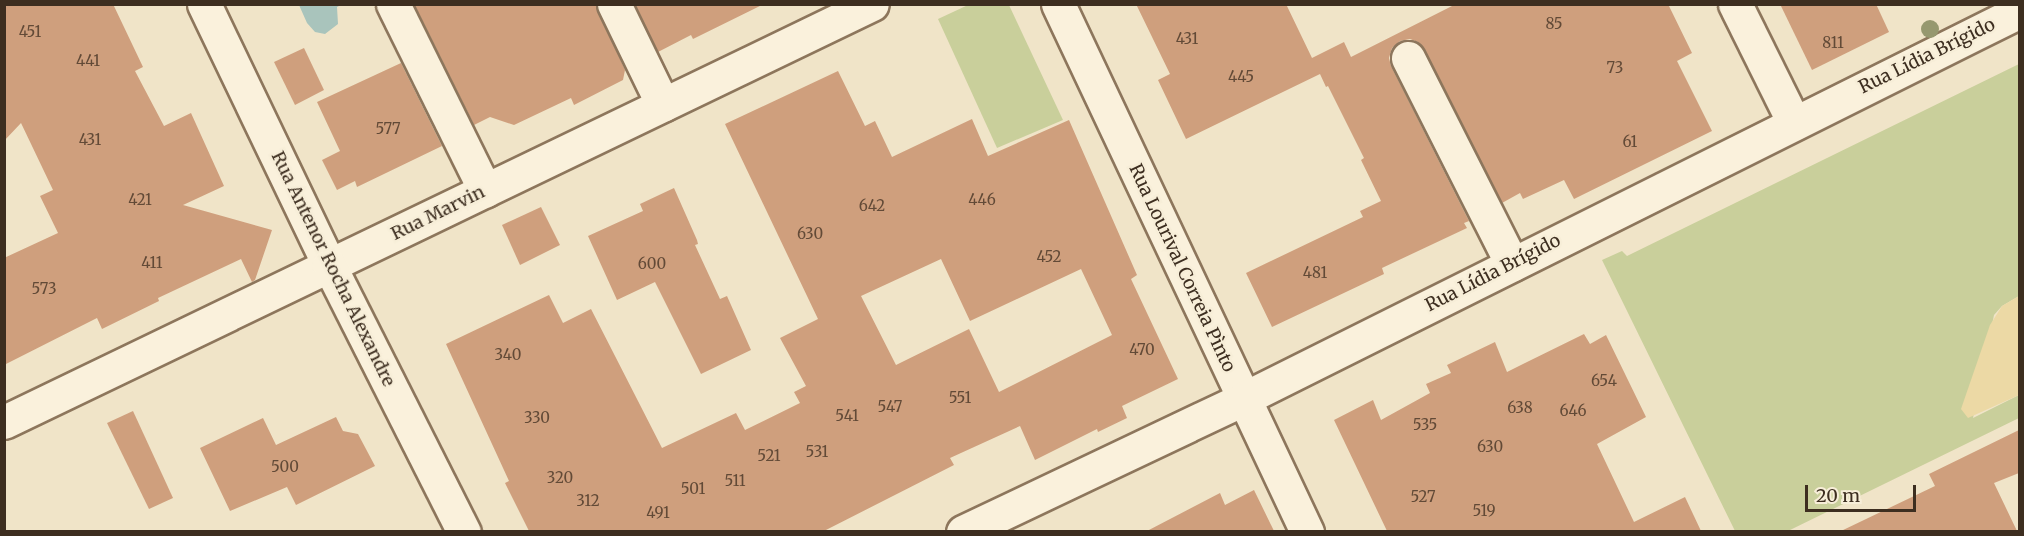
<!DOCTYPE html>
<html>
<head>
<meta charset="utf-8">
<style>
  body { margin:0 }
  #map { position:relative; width:2024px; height:536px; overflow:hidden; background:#f0e4c8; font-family:Merriweather,serif }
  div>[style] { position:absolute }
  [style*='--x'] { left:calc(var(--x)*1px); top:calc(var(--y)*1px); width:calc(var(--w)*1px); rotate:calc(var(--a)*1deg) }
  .green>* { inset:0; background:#c9cf9b }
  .sand>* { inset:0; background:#ecd9a5 }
  .water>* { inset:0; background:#a9c4bc }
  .building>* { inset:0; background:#cf9f7d }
  .roads { filter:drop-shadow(2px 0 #8d765c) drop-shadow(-2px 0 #8d765c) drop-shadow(0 2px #8d765c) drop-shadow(0 -2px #8d765c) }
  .minor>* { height:33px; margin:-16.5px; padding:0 16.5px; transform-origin:16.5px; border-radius:16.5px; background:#faf1dc }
  .tertiary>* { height:33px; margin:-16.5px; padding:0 16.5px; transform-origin:16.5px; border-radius:16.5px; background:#faf1dc }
  .trees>* { width:18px; height:18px; margin:-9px; border-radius:50%; background:#96986f }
  span { translate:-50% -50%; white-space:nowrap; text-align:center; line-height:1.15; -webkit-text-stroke:5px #f7eed8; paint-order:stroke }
  .number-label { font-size:15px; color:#624a37 }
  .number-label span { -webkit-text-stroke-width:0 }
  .street-label { font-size:18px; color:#3d2e20 }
  .frame { position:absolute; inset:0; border:6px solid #3d2e20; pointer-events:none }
  .scale { position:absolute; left:1805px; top:485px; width:111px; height:27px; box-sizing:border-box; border:3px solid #3d2e20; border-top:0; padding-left:8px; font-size:18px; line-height:21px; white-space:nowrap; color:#3d2e20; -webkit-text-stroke:4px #f7eed8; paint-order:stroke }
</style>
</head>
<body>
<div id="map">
  <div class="green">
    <i style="clip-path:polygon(968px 5px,1009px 5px,1063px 120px,997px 148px,938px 19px)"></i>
    <i style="clip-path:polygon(2019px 64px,2019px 296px,2002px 306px,1994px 315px,1973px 418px,2019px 395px,2019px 418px,1788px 531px,1735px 531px,1602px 260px,1622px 251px,1627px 256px)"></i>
  </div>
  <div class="sand">
    <i style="clip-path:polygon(2019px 296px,2019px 395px,1968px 418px,1961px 409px,1990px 325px,2002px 306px)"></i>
  </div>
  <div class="water">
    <i style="clip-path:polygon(299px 5px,341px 5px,337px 7px,338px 24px,325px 34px,315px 32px,307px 23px)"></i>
  </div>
  <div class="building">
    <i style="clip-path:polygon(4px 4px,113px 4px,143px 67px,135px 71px,164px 126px,191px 113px,224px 186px,183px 205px,272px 230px,255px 280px,252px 282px,241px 259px,158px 298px,159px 301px,102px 329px,97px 318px,4px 365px,4px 258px,58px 233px,40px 196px,53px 190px,21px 123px,4px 141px)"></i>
    <i style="clip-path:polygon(414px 4px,596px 4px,625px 70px,623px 80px,574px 105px,571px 98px,514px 125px,490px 117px,474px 125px)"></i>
    <i style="clip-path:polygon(635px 4px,764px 4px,693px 39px,691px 35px,658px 52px)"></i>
    <i style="clip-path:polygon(1136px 4px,1286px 4px,1312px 58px,1344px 42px,1351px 57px,1456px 4px,1668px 4px,1692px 53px,1677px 61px,1712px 131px,1574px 199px,1564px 180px,1523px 199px,1520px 193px,1502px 203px,1425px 50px,1418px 42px,1410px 39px,1400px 41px,1392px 48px,1389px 58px,1391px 66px,1469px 221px,1464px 223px,1467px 228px,1382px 268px,1384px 274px,1272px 327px,1246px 273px,1363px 217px,1360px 211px,1381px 201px,1361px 160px,1364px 158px,1328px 86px,1326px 87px,1320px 74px,1186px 139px,1158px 80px,1170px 74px)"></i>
    <i style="clip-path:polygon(1780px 4px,1876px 4px,1889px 32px,1812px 70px)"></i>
    <i style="clip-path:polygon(304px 48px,324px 90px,295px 105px,274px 62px)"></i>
    <i style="clip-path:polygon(401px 63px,442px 146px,357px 187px,355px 181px,337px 190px,322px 160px,340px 151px,317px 102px)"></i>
    <i style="clip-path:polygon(evenodd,838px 71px,865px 126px,875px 121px,892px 157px,972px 119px,988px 156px,1069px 120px,1137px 275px,1131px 279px,1178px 379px,1122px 406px,1127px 418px,1098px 432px,1097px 429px,1035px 460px,1020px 426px,950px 458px,954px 465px,824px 531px,529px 531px,505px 483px,509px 481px,446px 344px,549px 295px,563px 323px,591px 309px,662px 448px,736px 413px,745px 430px,800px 403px,794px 392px,806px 386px,780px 338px,818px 319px,725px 124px,838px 71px,941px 259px,970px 321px,1081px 269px,1112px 335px,999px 392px,969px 329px,896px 365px,861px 296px,941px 259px)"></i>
    <i style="clip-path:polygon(674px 188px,697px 240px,698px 244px,695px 245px,720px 299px,727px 296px,751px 350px,701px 374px,655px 282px,617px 300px,588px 236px,643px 211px,640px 204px)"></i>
    <i style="clip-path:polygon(541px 207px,560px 245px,520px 265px,502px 225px)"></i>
    <i style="clip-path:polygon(1584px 334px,1590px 344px,1606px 335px,1646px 417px,1597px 444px,1634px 522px,1685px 497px,1701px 531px,1387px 531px,1334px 420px,1373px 400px,1381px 420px,1430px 393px,1426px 384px,1451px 373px,1447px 365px,1495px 342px,1507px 372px)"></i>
    <i style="clip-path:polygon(133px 411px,173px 498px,149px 509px,107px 423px)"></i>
    <i style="clip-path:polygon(336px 417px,343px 431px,358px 434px,375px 466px,296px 505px,287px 487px,230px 511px,200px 448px,263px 418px,276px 445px)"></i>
    <i style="clip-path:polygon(2019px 430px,2019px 473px,1994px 483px,2017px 531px,1841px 531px,1935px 486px,1929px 474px)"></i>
    <i style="clip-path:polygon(1254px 490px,1274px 531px,1147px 531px,1220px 493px,1225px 505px)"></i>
  </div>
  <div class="roads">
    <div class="minor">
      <i style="--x:393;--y:4;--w:208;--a:63.7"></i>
      <i style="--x:614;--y:4;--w:112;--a:64.1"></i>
      <i style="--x:1058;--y:4;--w:584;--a:64.75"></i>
      <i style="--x:1735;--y:4;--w:133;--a:63.6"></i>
      <i style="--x:1408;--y:58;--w:231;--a:63.2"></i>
      <i style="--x:4;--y:422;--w:963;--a:-25.71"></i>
    </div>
    <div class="tertiary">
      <i style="--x:204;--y:4;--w:289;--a:64.4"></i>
      <i style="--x:329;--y:265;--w:299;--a:63.2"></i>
      <i style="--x:963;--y:532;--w:310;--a:-25.4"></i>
      <i style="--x:1243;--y:399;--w:868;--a:-26.54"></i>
    </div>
  </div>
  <div class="trees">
    <i style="left:1930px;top:29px"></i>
  </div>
  <div class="number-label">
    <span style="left:1554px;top:24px">85</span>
    <span style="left:30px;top:32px">451</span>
    <span style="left:1187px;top:39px">431</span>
    <span style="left:1833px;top:43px">811</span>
    <span style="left:88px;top:61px">441</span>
    <span style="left:1615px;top:68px">73</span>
    <span style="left:1241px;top:77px">445</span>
    <span style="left:388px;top:129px">577</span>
    <span style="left:90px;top:140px">431</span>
    <span style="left:1630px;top:142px">61</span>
    <span style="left:140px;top:200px">421</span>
    <span style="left:982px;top:200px">446</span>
    <span style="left:872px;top:206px">642</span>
    <span style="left:810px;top:234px">630</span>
    <span style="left:1049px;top:257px">452</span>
    <span style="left:152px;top:263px">411</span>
    <span style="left:652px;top:264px">600</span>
    <span style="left:1315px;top:273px">481</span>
    <span style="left:44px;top:289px">573</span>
    <span style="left:1142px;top:350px">470</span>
    <span style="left:508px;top:355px">340</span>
    <span style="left:1604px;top:381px">654</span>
    <span style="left:960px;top:398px">551</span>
    <span style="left:890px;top:407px">547</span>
    <span style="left:1520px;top:408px">638</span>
    <span style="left:1573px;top:411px">646</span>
    <span style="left:847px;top:416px">541</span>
    <span style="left:537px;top:418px">330</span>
    <span style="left:1425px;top:425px">535</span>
    <span style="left:1490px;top:447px">630</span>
    <span style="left:817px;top:452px">531</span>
    <span style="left:769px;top:456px">521</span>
    <span style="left:285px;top:467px">500</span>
    <span style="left:560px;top:478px">320</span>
    <span style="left:735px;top:481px">511</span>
    <span style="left:693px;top:489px">501</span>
    <span style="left:1423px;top:497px">527</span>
    <span style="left:588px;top:501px">312</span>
    <span style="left:1484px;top:511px">519</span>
    <span style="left:658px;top:513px">491</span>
  </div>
  <div class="street-label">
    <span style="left:1927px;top:56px;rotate:-26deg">Rua Lídia Brígido</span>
    <span style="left:438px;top:213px;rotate:-26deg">Rua Marvin</span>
    <span style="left:1182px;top:268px;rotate:65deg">Rua Lourival Correia Pìnto</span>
    <span style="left:333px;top:269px;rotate:64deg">Rua Antenor Rocha Alexandre</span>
    <span style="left:1493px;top:273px;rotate:-27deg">Rua Lídia Brígido</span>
  </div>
  <div class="frame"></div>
  <div class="scale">20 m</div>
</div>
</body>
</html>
